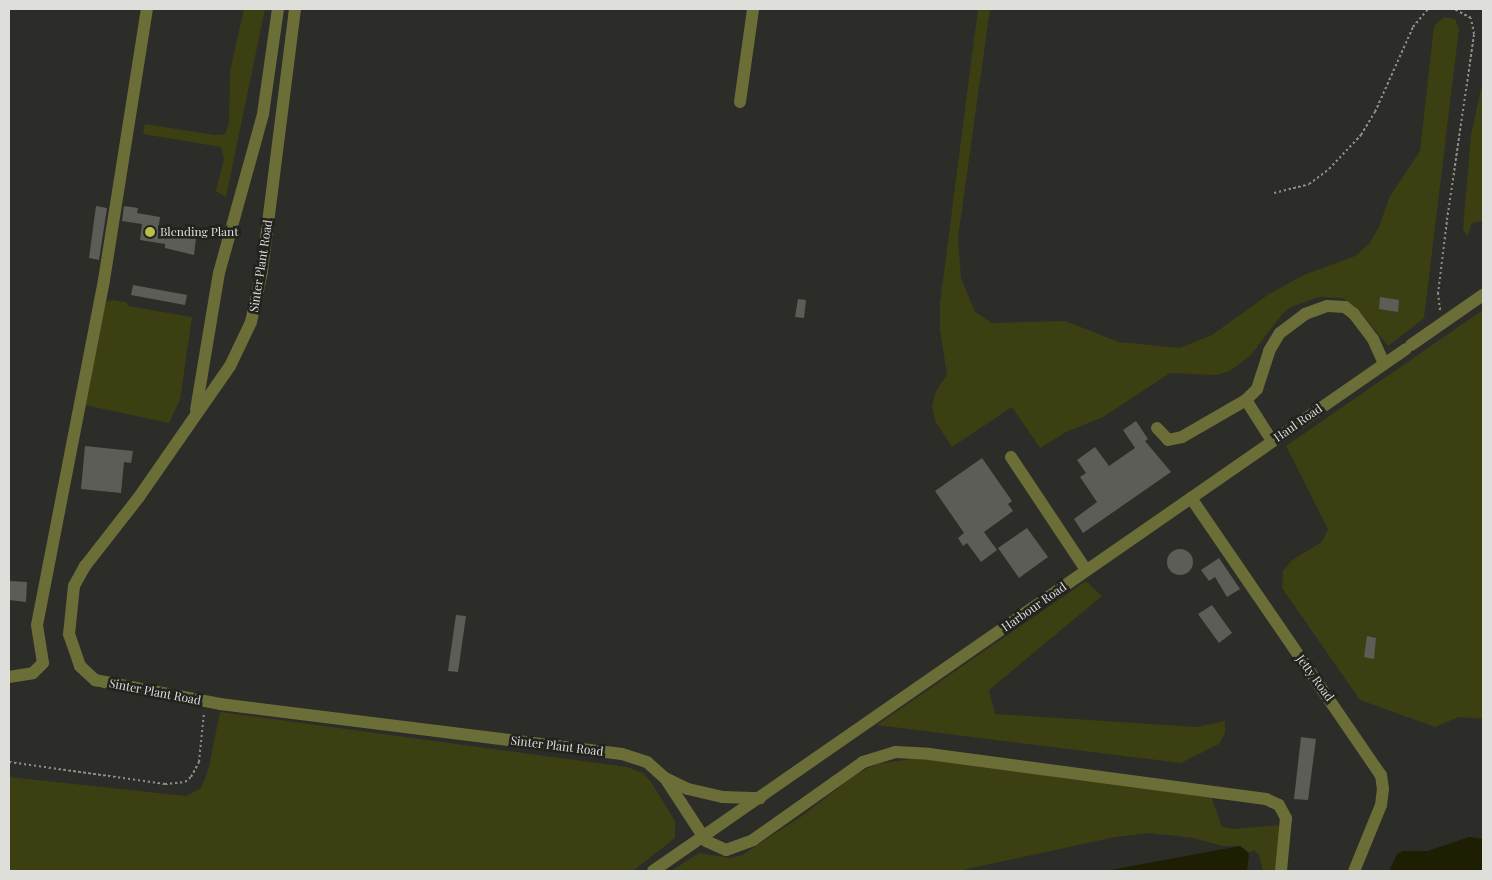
<!DOCTYPE html>
<html>
<head>
<meta charset="utf-8">
<style>
  body { margin:0 }
  #map { position:relative; width:1492px; height:880px; overflow:hidden; background:#2c2d28; font-family:"Playfair Display",serif }
  div>[style] { position:absolute }
  [style*='--x'] { left:calc(var(--x)*1px); top:calc(var(--y)*1px); width:calc(var(--w)*1px); rotate:calc(var(--a)*1deg) }
  .green>* { inset:0; background:#3c3f12 }
  .water>* { inset:0; background:#1d1e02 }
  .building>* { inset:0; background:#5c5d57 }
  .round { border-radius:50% }
  .path>* { height:2px; margin-top:-1px; transform-origin:0; background:repeating-linear-gradient(90deg,#8d8e8a 0 2.5px,transparent 0 5px) }
  .minor>* { height:12px; margin:-6px; padding:0 6px; transform-origin:6px; border-radius:6px; background:#6b6f37 }
  .dots>* { width:14px; height:14px; translate:-50% -50%; box-sizing:border-box; border:2px solid #22231e; border-radius:50% }
  span { translate:-50% -50%; white-space:nowrap; text-align:center; line-height:1.15; -webkit-text-stroke:5px #22231e; paint-order:stroke }
  .poi-label { font-size:12px; color:#dedfdb }
  .left { translate:0 -50%; text-align:left }
  .street-label { font-size:12px; color:#dedfdb }
  .frame { position:absolute; inset:0; border:10px solid #dedfdb; pointer-events:none }
</style>
</head>
<body>
<div id="map">
  <div class="green">
    <i style="clip-path:polygon(244px 9px,265px 9px,226px 197px,216px 191px,224px 159px,221px 147px,143px 134px,145px 124px,215px 135px,225px 134px,229px 123px,230px 71px)"></i>
    <i style="clip-path:polygon(978px 9px,990px 9px,958px 238px,961px 278px,975px 312px,992px 323px,1065px 321px,1119px 342px,1180px 348px,1212px 335px,1269px 294px,1304px 275px,1355px 256px,1369px 244px,1379px 227px,1390px 196px,1420px 151px,1434px 26px,1444px 17px,1455px 19px,1459px 29px,1424px 318px,1388px 346px,1360px 312px,1343px 298px,1319px 297px,1291px 307px,1283px 313px,1251px 355px,1230px 371px,1216px 375px,1170px 373px,1103px 417px,1066px 432px,1040px 448px,1012px 407px,952px 447px,935px 421px,932px 405px,936px 391px,947px 375px,940px 330px,940px 303px)"></i>
    <i style="clip-path:polygon(1483px 80px,1483px 221px,1472px 223px,1467px 237px,1463px 229px,1471px 135px)"></i>
    <i style="clip-path:polygon(113px 300px,126px 302px,128px 306px,192px 317px,180px 400px,169px 423px,85px 405px,104px 309px,106px 302px)"></i>
    <i style="clip-path:polygon(1483px 310px,1483px 719px,1459px 717px,1435px 727px,1360px 700px,1282px 588px,1283px 571px,1292px 560px,1322px 542px,1328px 529px,1286px 446px)"></i>
    <i style="clip-path:polygon(1086px 581px,1102px 596px,989px 690px,995px 714px,1197px 727px,1225px 721px,1225px 733px,1219px 744px,1181px 763px,877px 725px)"></i>
    <i style="clip-path:polygon(220px 712px,627px 767px,643px 773px,651px 782px,675px 821px,675px 838px,633px 871px,9px 871px,9px 777px,186px 796px,201px 788px,208px 771px)"></i>
    <i style="clip-path:polygon(919px 758px,1211px 796px,1222px 827px,1235px 829px,1281px 825px,1276px 871px,1263px 871px,1259px 855px,1254px 850px,1249px 853px,1240px 846px,1223px 846px,1193px 838px,1150px 833px,1115px 837px,958px 871px,671px 871px,699px 853px,731px 858px,742px 855px,802px 816px,856px 774px,877px 764px)"></i>
  </div>
  <div class="water">
    <i style="clip-path:polygon(1469px 837px,1483px 839px,1483px 871px,1389px 871px,1397px 854px,1403px 851px,1428px 851px)"></i>
    <i style="clip-path:polygon(1240px 846px,1249px 853px,1247px 871px,1105px 871px)"></i>
  </div>
  <div class="building">
    <i style="clip-path:polygon(96px 206px,107px 208px,99px 260px,89px 258px)"></i>
    <i style="clip-path:polygon(124px 206px,138px 208px,137px 213px,160px 217px,158px 233px,196px 238px,194px 255px,165px 248px,165px 244px,140px 240px,142px 224px,122px 221px)"></i>
    <i style="clip-path:polygon(133px 285px,187px 295px,185px 305px,131px 295px)"></i>
    <i style="clip-path:polygon(1380px 297px,1399px 300px,1398px 312px,1379px 309px)"></i>
    <i style="clip-path:polygon(798px 299px,806px 300px,804px 318px,795px 317px)"></i>
    <i style="clip-path:polygon(1136px 421px,1148px 439px,1145px 441px,1171px 472px,1083px 533px,1074px 519px,1097px 502px,1080px 477px,1086px 473px,1077px 460px,1095px 447px,1109px 466px,1135px 448px,1123px 430px)"></i>
    <i style="clip-path:polygon(85px 446px,133px 451px,131px 463px,124px 462px,121px 493px,81px 489px)"></i>
    <i style="clip-path:polygon(982px 458px,1012px 501px,1008px 504px,1013px 511px,984px 532px,997px 550px,981px 562px,967px 543px,963px 546px,958px 538px,964px 533px,935px 491px)"></i>
    <i style="clip-path:polygon(1027px 528px,1048px 557px,1019px 578px,998px 548px)"></i>
    <i class="round" style="left:1167px;top:549px;width:26px;height:26px"></i>
    <i style="clip-path:polygon(1219px 558px,1240px 589px,1227px 597px,1215px 577px,1209px 581px,1201px 570px)"></i>
    <i style="clip-path:polygon(10px 581px,27px 582px,26px 602px,9px 600px)"></i>
    <i style="clip-path:polygon(1212px 605px,1232px 633px,1219px 643px,1198px 614px)"></i>
    <i style="clip-path:polygon(456px 615px,466px 616px,458px 672px,448px 671px)"></i>
    <i style="clip-path:polygon(1367px 636px,1376px 638px,1374px 659px,1364px 657px)"></i>
    <i style="clip-path:polygon(1301px 737px,1316px 739px,1308px 800px,1294px 799px)"></i>
  </div>
  <div class="path">
    <i style="--x:1274;--y:193;--w:36;--a:-14"></i>
    <i style="--x:1309;--y:184;--w:25;--a:-37"></i>
    <i style="--x:1329;--y:169;--w:47;--a:-46.7"></i>
    <i style="--x:1361;--y:135;--w:27;--a:-59"></i>
    <i style="--x:1375;--y:112;--w:93;--a:-65.9"></i>
    <i style="--x:1413;--y:27;--w:23;--a:-50"></i>
    <i style="--x:1440;--y:310;--w:16;--a:-97"></i>
    <i style="--x:1438;--y:294;--w:75;--a:-83.1"></i>
    <i style="--x:1447;--y:220;--w:188;--a:-81.7"></i>
    <i style="--x:1474;--y:34;--w:16;--a:-101"></i>
    <i style="--x:1471;--y:18;--w:19;--a:-152"></i>
    <i style="--x:9;--y:762;--w:158;--a:8"></i>
    <i style="--x:165;--y:784;--w:20;--a:-6"></i>
    <i style="--x:185;--y:782;--w:8;--a:-40"></i>
    <i style="--x:191;--y:777;--w:17;--a:-62"></i>
    <i style="--x:199;--y:762;--w:49;--a:-84.2"></i>
  </div>
  <div class="minor">
    <i style="--x:295;--y:9;--w:265;--a:97.2"></i>
    <i style="--x:262;--y:272;--w:51;--a:102.4"></i>
    <i style="--x:251;--y:322;--w:49;--a:115.5"></i>
    <i style="--x:230;--y:366;--w:160;--a:124.8"></i>
    <i style="--x:139;--y:497;--w:88;--a:128"></i>
    <i style="--x:85;--y:566;--w:23;--a:119"></i>
    <i style="--x:74;--y:586;--w:48;--a:95.9"></i>
    <i style="--x:69;--y:634;--w:34;--a:71"></i>
    <i style="--x:80;--y:666;--w:21;--a:43"></i>
    <i style="--x:95;--y:680;--w:10;--a:11"></i>
    <i style="--x:105;--y:682;--w:117;--a:10.8"></i>
    <i style="--x:220;--y:704;--w:405;--a:7.1"></i>
    <i style="--x:622;--y:754;--w:26;--a:18"></i>
    <i style="--x:647;--y:762;--w:24;--a:42"></i>
    <i style="--x:665;--y:778;--w:25;--a:26"></i>
    <i style="--x:688;--y:789;--w:36;--a:13"></i>
    <i style="--x:723;--y:797;--w:37;--a:2"></i>
    <i style="--x:740;--y:102;--w:94;--a:-82"></i>
    <i style="--x:1411;--y:345;--w:88;--a:-34.8"></i>
    <i style="--x:1246;--y:400;--w:49;--a:57.6"></i>
    <i style="--x:196;--y:410;--w:139;--a:-80.5"></i>
    <i style="--x:219;--y:273;--w:165;--a:-74.5"></i>
    <i style="--x:263;--y:114;--w:106;--a:-81.9"></i>
    <i style="--x:1157;--y:428;--w:16;--a:47"></i>
    <i style="--x:1168;--y:440;--w:14;--a:-12"></i>
    <i style="--x:1182;--y:437;--w:74;--a:-30"></i>
    <i style="--x:1246;--y:400;--w:16;--a:-45"></i>
    <i style="--x:1257;--y:389;--w:40;--a:-72"></i>
    <i style="--x:1269;--y:351;--w:21;--a:-59"></i>
    <i style="--x:1280;--y:333;--w:31;--a:-37"></i>
    <i style="--x:1305;--y:314;--w:23;--a:-20"></i>
    <i style="--x:1327;--y:306;--w:18;--a:3"></i>
    <i style="--x:1345;--y:307;--w:11;--a:38"></i>
    <i style="--x:1354;--y:314;--w:31;--a:53"></i>
    <i style="--x:1373;--y:339;--w:27;--a:66"></i>
    <i style="--x:1011;--y:457;--w:136;--a:56.4"></i>
    <i style="--x:1191;--y:498;--w:336;--a:55.6"></i>
    <i style="--x:1381;--y:775;--w:14;--a:82"></i>
    <i style="--x:1383;--y:789;--w:16;--a:97"></i>
    <i style="--x:1381;--y:805;--w:71;--a:112.2"></i>
    <i style="--x:9;--y:677;--w:24;--a:-9"></i>
    <i style="--x:33;--y:673;--w:14;--a:-45"></i>
    <i style="--x:43;--y:663;--w:38;--a:-99"></i>
    <i style="--x:37;--y:625;--w:351;--a:-79"></i>
    <i style="--x:104;--y:280;--w:274;--a:-81"></i>
    <i style="--x:665;--y:778;--w:75;--a:56.9"></i>
    <i style="--x:706;--y:841;--w:22;--a:24"></i>
    <i style="--x:726;--y:850;--w:29;--a:-20"></i>
    <i style="--x:753;--y:840;--w:135;--a:-35.3"></i>
    <i style="--x:863;--y:762;--w:34;--a:-17"></i>
    <i style="--x:895;--y:752;--w:34;--a:3"></i>
    <i style="--x:929;--y:754;--w:340;--a:7.6"></i>
    <i style="--x:1266;--y:799;--w:14;--a:25"></i>
    <i style="--x:1279;--y:805;--w:15;--a:62"></i>
    <i style="--x:1286;--y:818;--w:53;--a:95.4"></i>
    <i style="--x:653;--y:871;--w:916;--a:-34.73"></i>
  </div>
  <div class="dots">
    <i style="left:150px;top:232px;background:#b9c046"></i>
  </div>
  <div class="poi-label">
    <span class="left" style="left:160px;top:232px">Blending Plant</span>
  </div>
  <div class="street-label">
    <span style="left:261px;top:266px;rotate:-81deg">Sinter Plant Road</span>
    <span style="left:1298px;top:423px;rotate:-35deg">Haul Road</span>
    <span style="left:1034px;top:607px;rotate:-35deg">Harbour Road</span>
    <span style="left:1315px;top:678px;rotate:54deg">Jetty Road</span>
    <span style="left:155px;top:692px;rotate:11deg">Sinter Plant Road</span>
    <span style="left:557px;top:746px;rotate:7deg">Sinter Plant Road</span>
  </div>
  <div class="frame"></div>
</div>
</body>
</html>
